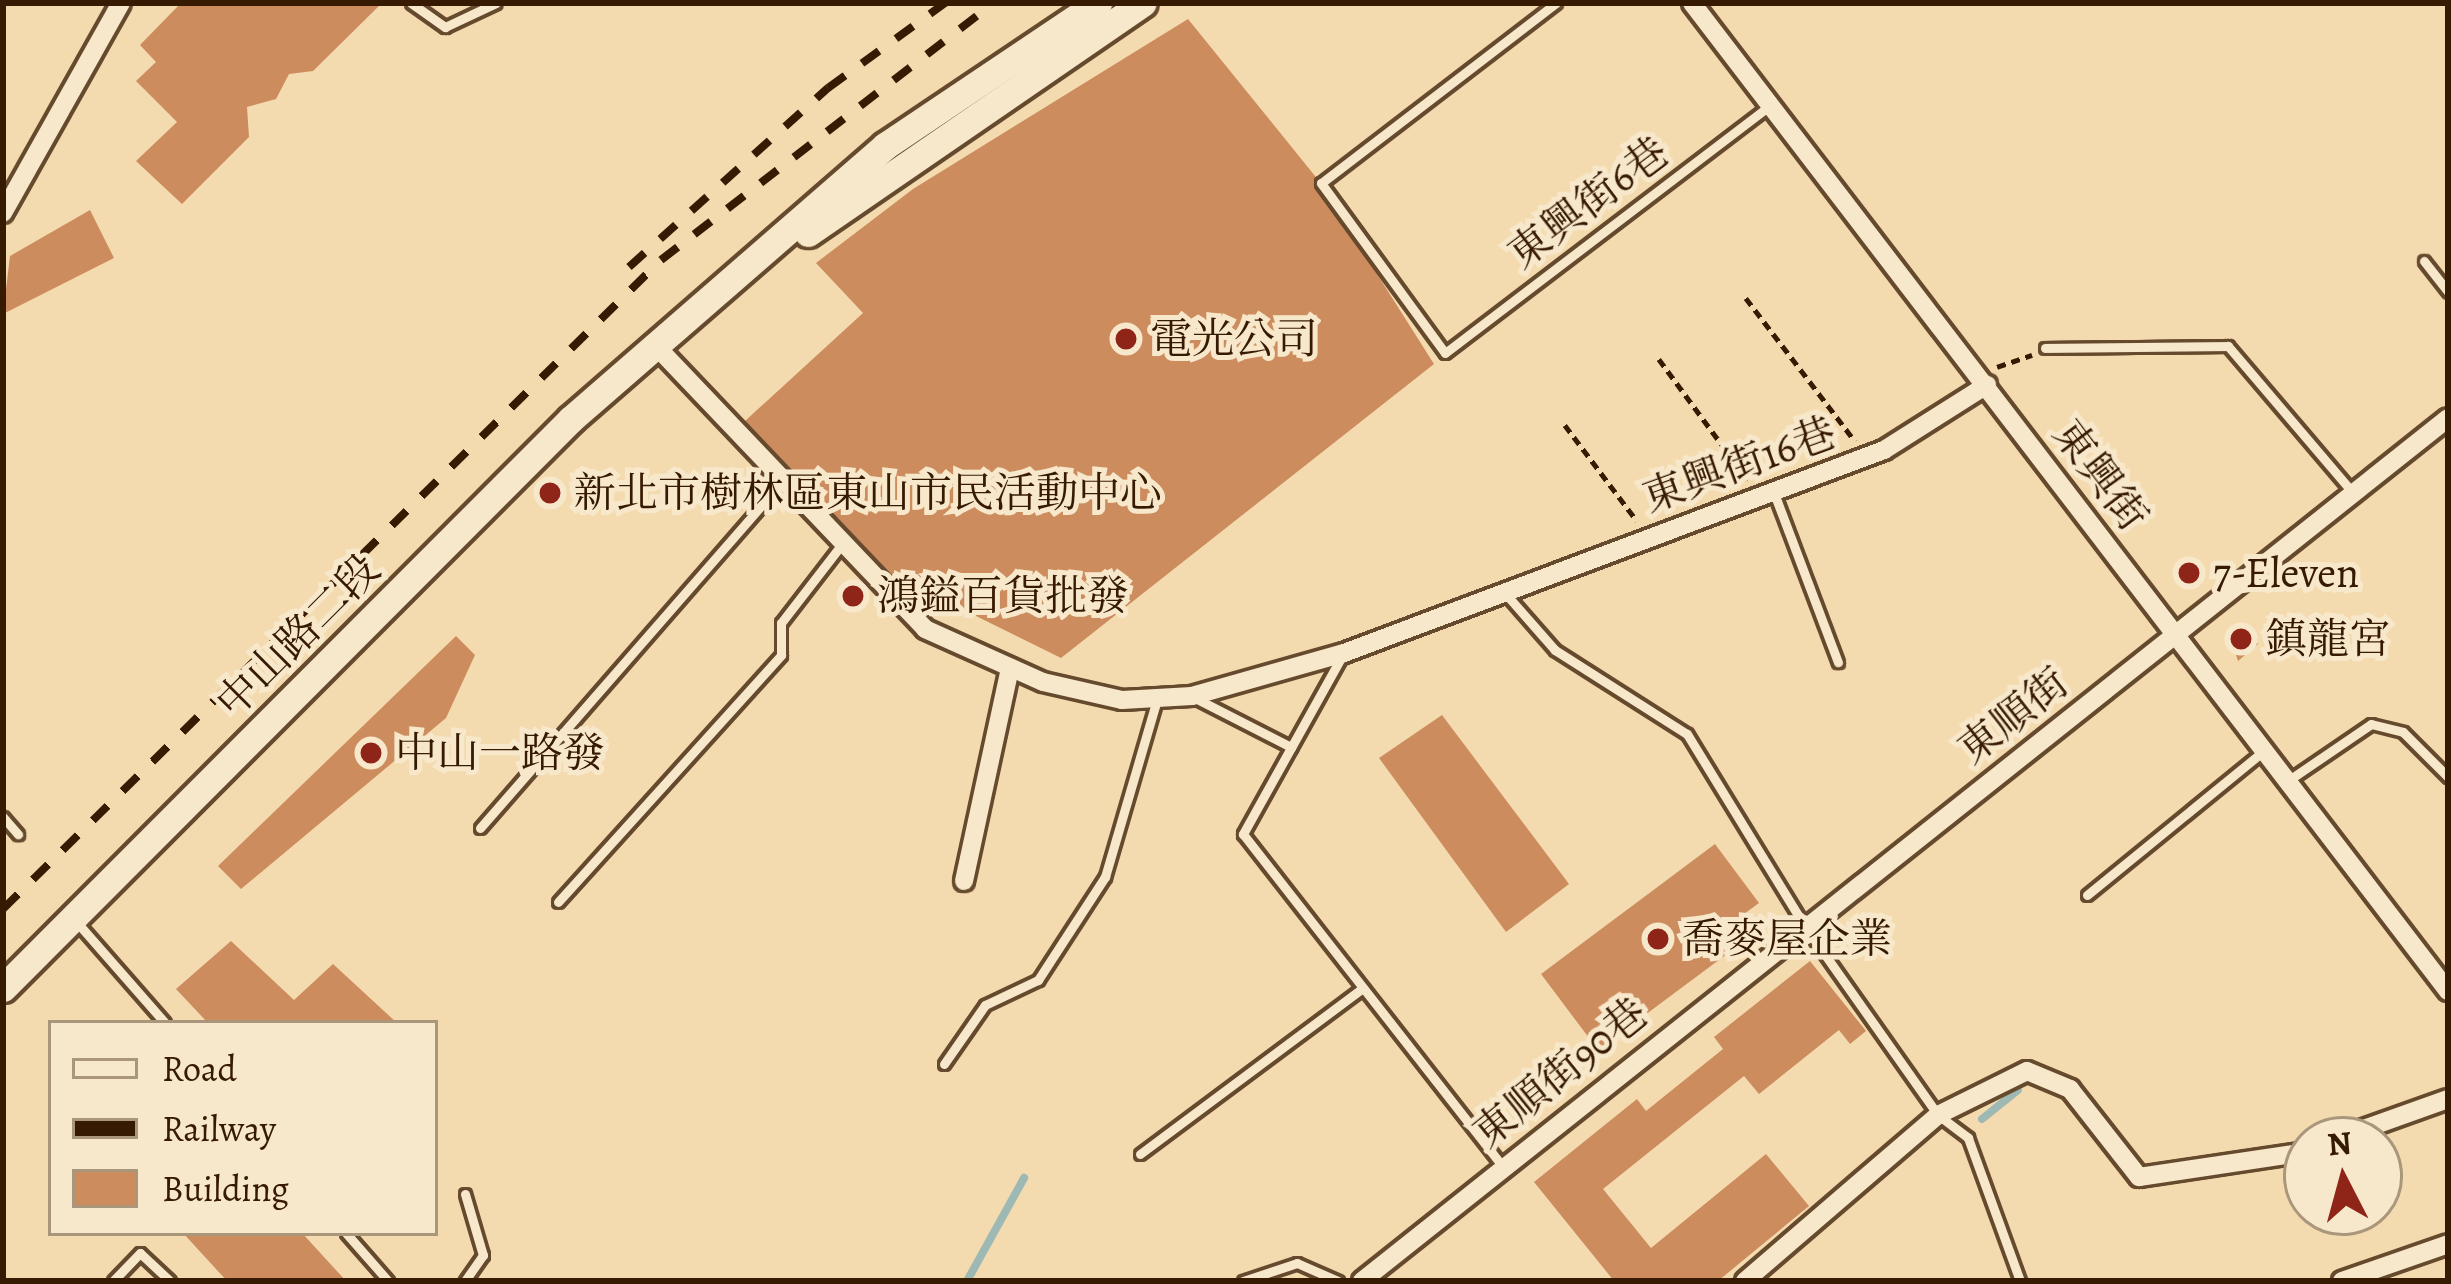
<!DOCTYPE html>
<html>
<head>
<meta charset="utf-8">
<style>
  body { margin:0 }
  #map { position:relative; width:2451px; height:1284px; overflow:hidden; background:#f4dbaf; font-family:Alegreya,"Noto Serif TC",serif }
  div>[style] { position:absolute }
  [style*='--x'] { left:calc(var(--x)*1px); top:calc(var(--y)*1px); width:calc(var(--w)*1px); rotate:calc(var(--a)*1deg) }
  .stream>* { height:8px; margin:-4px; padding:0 4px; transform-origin:4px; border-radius:4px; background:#9eb9b4 }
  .building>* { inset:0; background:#cc8c5e }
  .path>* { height:4.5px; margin-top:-2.25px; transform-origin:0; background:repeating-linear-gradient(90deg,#361a02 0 9px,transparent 0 15px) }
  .roads { filter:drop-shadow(3px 0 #664a2d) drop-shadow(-3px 0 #664a2d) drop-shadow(0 3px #664a2d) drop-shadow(0 -3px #664a2d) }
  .service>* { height:9px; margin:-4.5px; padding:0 4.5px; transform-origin:4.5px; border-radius:4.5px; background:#f8e8cb }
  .minor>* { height:18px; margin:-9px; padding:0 9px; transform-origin:9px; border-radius:9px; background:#f8e8cb }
  .secondary>* { height:27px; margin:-13.5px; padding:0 13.5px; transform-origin:13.5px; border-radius:13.5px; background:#f8e8cb }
  .rail>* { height:8px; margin-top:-4px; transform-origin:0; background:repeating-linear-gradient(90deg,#361a02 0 21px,transparent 0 42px) }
  .dots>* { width:33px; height:33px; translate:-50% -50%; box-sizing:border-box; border:6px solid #f8e8cb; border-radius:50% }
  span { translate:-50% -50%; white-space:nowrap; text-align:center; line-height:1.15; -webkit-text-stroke:10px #f8e8cb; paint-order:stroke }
  .street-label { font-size:42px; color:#361a02 }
  .poi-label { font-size:42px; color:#361a02 }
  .left { translate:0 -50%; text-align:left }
  .frame { position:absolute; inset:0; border:6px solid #361a02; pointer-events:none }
  .legend { position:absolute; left:48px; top:1020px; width:390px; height:216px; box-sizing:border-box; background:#f8e8cb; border:3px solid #aa967b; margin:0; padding:15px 21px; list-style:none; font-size:36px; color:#361a02 }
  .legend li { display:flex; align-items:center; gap:24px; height:60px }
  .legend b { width:60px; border:3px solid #aa967b }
  .north { position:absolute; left:2283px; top:1116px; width:120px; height:120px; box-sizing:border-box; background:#f8e8cb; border:3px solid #aa967b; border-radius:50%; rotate:354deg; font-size:33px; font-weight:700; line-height:48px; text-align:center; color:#361a02 }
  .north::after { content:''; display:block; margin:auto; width:42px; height:54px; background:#8f2418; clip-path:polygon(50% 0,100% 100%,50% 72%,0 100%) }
</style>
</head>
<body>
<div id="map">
  <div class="stream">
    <i style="--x:1982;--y:1119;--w:46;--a:-38.9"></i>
    <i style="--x:967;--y:1281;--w:118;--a:-61"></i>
  </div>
  <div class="building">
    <i style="clip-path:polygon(181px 3px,382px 3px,313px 71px,289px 74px,276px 99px,247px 107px,249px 137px,182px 204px,136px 161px,177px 122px,136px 81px,156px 62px,140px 45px)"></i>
    <i style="clip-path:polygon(1188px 19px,1315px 176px,1434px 364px,1061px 658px,891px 574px,745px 421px,863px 313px,816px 263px,913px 189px)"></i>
    <i style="clip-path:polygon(90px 210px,114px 258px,3px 314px,10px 256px)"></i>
    <i style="clip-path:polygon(2242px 626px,2258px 644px,2238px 661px,2229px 633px)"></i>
    <i style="clip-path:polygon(456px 636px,475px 655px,446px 718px,241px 889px,218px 866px)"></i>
    <i style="clip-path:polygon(1442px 715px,1569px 884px,1506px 932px,1379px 758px)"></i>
    <i style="clip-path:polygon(1715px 844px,1759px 903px,1722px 930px,1735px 948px,1598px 1050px,1541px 974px)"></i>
    <i style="clip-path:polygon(231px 941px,294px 1000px,333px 964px,397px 1023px,208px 1023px,176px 989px)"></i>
    <i style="clip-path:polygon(1810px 961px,1866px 1031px,1850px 1044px,1839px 1030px,1759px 1094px,1744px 1076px,1603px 1189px,1651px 1248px,1766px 1154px,1809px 1206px,1718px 1281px,1614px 1281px,1534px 1182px,1637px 1099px,1646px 1111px,1723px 1049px,1714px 1037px)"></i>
    <i style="clip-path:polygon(183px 1233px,302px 1233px,346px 1281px,227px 1281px)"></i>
  </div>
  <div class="path">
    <i style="--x:1746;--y:298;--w:180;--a:52.7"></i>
    <i style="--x:1659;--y:359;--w:150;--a:53.7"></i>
    <i style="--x:1997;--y:367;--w:37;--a:-19"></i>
    <i style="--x:1565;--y:425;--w:120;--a:53.1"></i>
  </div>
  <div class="roads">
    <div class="service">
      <i style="--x:411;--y:3;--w:42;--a:35.2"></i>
      <i style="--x:445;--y:27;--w:56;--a:-25.2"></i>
      <i style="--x:1556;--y:3;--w:296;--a:142.5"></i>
      <i style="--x:1321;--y:183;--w:210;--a:53.9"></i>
      <i style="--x:1445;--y:353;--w:410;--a:-37.3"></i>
      <i style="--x:2424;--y:261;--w:39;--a:52"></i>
      <i style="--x:2045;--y:348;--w:183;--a:-0.6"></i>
      <i style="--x:2228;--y:346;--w:193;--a:49.6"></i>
      <i style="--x:1774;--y:493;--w:181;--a:69.3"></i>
      <i style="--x:1504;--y:592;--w:77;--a:48.7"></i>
      <i style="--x:1555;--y:650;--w:156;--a:32.5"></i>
      <i style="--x:1687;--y:734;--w:224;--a:58.5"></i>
      <i style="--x:1804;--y:925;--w:232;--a:54.8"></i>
      <i style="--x:1938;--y:1115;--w:38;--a:37"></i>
      <i style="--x:1968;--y:1138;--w:152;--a:70"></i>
      <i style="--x:1342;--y:656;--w:204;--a:119.1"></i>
      <i style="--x:1243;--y:834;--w:420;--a:52"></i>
      <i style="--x:1197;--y:699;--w:106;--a:27.1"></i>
      <i style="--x:2286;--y:782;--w:103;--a:-34.3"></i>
      <i style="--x:2371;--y:724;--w:33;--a:14"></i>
      <i style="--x:2403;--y:732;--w:64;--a:45"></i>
      <i style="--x:3;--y:817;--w:23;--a:49"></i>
      <i style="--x:480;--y:828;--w:456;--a:-48.9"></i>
      <i style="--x:2087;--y:895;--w:225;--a:-39.2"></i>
      <i style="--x:558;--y:902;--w:333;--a:-47.9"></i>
      <i style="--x:781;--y:655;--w:32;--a:-90"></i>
      <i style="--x:781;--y:623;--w:95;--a:-52.3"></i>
      <i style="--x:74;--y:919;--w:138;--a:48.8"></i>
      <i style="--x:944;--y:1064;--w:72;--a:-55.2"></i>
      <i style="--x:985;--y:1005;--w:59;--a:-25.3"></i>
      <i style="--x:1038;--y:980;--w:123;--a:-57"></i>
      <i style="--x:1105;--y:877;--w:185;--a:-73.7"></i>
      <i style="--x:1140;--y:1154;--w:278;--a:-36.7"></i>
      <i style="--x:465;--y:1194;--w:64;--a:73.6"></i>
      <i style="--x:483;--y:1255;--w:32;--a:125"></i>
      <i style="--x:346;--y:1233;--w:64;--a:48.8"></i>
      <i style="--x:113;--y:1281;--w:39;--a:-46"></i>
      <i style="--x:140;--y:1253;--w:41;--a:43"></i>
      <i style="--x:1243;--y:1281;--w:57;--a:-18.4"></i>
      <i style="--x:1297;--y:1263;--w:45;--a:23.7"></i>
    </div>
    <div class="minor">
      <i style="--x:1692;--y:3;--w:1244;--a:52.58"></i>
      <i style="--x:3;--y:213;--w:241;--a:-60.7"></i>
      <i style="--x:655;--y:345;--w:392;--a:46.4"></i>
      <i style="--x:925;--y:629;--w:129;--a:24.2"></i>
      <i style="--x:1043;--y:682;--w:81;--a:12.8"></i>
      <i style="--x:1122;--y:700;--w:70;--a:-3.3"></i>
      <i style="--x:1192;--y:696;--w:158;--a:-15.8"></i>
      <i style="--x:1344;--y:653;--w:577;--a:-20.6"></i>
      <i style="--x:1884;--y:450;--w:122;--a:-32.3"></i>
      <i style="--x:964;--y:881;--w:218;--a:-77.8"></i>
      <i style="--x:2333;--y:1140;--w:122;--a:-19.6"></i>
      <i style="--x:1362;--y:1281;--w:1387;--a:-38.47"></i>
      <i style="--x:1745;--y:1281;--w:255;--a:-40.7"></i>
      <i style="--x:1938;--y:1115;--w:99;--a:-26.3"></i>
      <i style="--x:2027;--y:1071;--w:47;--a:22.7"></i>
      <i style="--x:2070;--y:1089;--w:112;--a:51.9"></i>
      <i style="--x:2139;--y:1177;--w:170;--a:-8.5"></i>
      <i style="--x:2342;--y:1281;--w:112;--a:-19.2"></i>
    </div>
    <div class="secondary">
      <i style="--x:808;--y:233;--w:406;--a:-34.5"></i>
      <i style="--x:3;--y:988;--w:804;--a:-45.05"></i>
      <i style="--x:571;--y:419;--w:416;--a:-41"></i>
      <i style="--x:885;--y:146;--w:257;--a:-33.9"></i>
    </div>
  </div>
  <div class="rail">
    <i style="--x:629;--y:267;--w:268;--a:-42"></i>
    <i style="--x:828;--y:88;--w:145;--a:-36"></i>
    <i style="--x:3;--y:909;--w:924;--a:-44.61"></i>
    <i style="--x:661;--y:260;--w:420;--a:-37.7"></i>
  </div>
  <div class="dots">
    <i style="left:1126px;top:339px;background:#8f2418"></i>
    <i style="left:550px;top:493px;background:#8f2418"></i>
    <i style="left:2189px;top:573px;background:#8f2418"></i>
    <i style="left:853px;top:596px;background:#8f2418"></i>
    <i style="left:2241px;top:639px;background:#8f2418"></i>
    <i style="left:371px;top:753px;background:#8f2418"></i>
    <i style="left:1658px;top:939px;background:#8f2418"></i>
  </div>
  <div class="street-label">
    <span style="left:1588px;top:203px;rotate:-37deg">東興街6巷</span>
    <span style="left:1739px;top:465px;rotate:-20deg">東興街16巷</span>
    <span style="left:2100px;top:475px;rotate:53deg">東興街</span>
    <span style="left:298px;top:636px;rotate:-45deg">中山路二段</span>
    <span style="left:2013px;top:716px;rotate:-38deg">東順街</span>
    <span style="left:1560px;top:1073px;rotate:-39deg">東順街90巷</span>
  </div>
  <div class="poi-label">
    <span class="left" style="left:1150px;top:339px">電光公司</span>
    <span class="left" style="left:574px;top:493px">新北市樹林區東山市民活動中心</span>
    <span class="left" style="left:2213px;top:573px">7-Eleven</span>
    <span class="left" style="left:877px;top:596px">鴻鎰百貨批發</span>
    <span class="left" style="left:2265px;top:639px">鎮龍宮</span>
    <span class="left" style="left:395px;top:753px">中山一路發</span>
    <span class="left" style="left:1682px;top:939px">喬麥屋企業</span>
  </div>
  <div class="frame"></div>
  <ul class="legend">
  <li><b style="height:15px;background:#f8e8cb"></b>Road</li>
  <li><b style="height:15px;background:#361a02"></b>Railway</li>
  <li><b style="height:33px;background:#cc8c5e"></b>Building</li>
  </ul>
  <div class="north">N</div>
</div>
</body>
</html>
